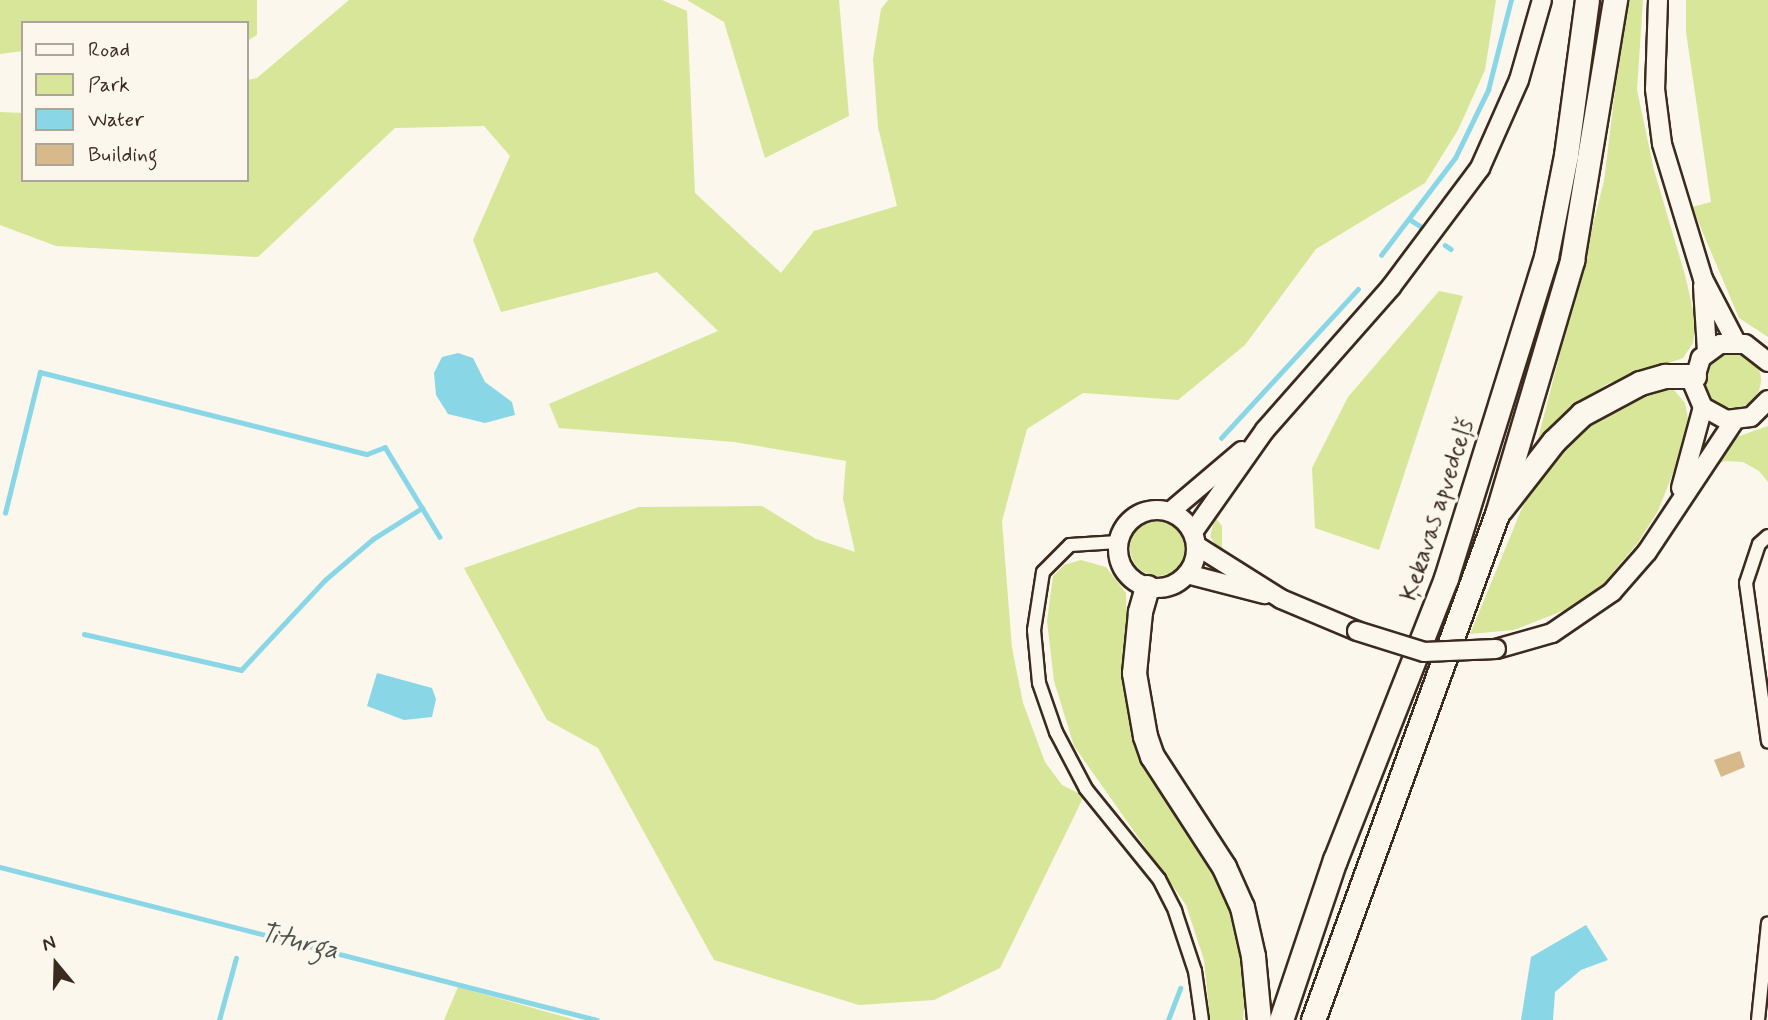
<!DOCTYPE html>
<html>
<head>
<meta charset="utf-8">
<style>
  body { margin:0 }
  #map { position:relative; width:1768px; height:1020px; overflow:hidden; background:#fbf7ec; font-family:Mynerve,sans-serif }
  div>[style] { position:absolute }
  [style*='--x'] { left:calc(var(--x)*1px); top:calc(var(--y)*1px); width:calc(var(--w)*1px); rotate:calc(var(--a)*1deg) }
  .green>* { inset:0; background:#d7e699 }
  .round { border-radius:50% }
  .water>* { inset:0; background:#88d6e6 }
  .stream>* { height:4.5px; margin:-2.25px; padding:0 2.25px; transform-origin:2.25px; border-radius:2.25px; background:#88d6e6 }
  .building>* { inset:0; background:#d7b98b }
  .roads { filter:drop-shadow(2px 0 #3b2a1e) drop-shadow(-2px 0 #3b2a1e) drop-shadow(0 2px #3b2a1e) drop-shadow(0 -2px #3b2a1e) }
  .minor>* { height:12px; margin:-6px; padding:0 6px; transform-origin:6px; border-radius:6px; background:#fbf7ec }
  .secondary>* { height:18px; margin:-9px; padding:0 9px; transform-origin:9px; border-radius:9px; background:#fbf7ec }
  .secondary>.ring { margin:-9px; padding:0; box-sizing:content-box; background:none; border:18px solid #fbf7ec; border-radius:50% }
  .motorway>* { height:23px; margin:-11.5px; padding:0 11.5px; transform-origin:11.5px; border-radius:11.5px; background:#fbf7ec }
  .bridges { filter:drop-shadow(2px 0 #3b2a1e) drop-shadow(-2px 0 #3b2a1e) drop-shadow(0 2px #3b2a1e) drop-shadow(0 -2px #3b2a1e) }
  .secondary-bridge>* { height:18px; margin:-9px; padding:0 9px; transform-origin:9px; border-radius:9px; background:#fbf7ec }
  span { translate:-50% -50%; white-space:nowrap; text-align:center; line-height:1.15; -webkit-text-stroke:7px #fbf7ec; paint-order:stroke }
  .street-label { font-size:24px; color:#3b2a1e }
  .water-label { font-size:26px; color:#4e5550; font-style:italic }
  .legend { position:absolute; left:21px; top:21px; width:228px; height:161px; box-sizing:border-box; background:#fbf7ec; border:2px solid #aea59a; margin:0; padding:9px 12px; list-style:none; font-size:21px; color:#3b2a1e }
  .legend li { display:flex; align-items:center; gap:14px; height:35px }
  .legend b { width:35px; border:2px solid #aea59a }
  .north { position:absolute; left:21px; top:929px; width:70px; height:70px; -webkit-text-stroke:5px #fbf7ec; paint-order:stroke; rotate:341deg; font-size:19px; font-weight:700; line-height:28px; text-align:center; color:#3b2a1e }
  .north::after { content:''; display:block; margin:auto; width:24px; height:32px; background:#3b2a1e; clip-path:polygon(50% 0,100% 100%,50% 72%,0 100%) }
</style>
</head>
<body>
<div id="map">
  <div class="green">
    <i style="clip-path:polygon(0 0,257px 0,257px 35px,247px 41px,247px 23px,23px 23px,23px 51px,0 54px)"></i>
    <i style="clip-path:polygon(349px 0,662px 0,687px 11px,695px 193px,781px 273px,814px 231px,897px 206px,878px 127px,873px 59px,881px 9px,888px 0,1496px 0,1485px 70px,1458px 130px,1425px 183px,1316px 249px,1245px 345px,1178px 400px,1083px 393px,1027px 429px,1002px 521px,1012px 648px,1023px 703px,1045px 762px,1062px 785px,1084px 796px,1000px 968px,934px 1000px,859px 1005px,714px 960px,598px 748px,547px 720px,464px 568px,639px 507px,762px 506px,816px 539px,855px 552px,843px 499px,846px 461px,734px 442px,559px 428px,549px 404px,718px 331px,657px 272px,501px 312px,473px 240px,510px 156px,484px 126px,395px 128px,258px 257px,56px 246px,0 225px,0 112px,23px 113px,23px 180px,247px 180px,247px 80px,257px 78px)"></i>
    <i style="clip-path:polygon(687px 0,839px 0,849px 116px,765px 158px,724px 22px)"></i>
    <i style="clip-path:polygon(1626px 0,1643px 0,1637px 90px,1654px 170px,1685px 275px,1696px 323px,1693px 343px,1683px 358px,1607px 384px,1572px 408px,1537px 443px,1604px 181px)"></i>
    <i style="clip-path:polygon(1686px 0,1768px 0,1768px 337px,1739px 318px,1692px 207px,1711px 202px,1686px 32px)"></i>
    <i style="clip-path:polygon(1439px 291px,1463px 296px,1379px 550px,1315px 528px,1312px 468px,1348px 397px)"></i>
    <i class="round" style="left:1705px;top:352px;width:56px;height:56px"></i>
    <i style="clip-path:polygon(1660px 389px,1674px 390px,1685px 403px,1688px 419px,1684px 445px,1658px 511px,1637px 544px,1603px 584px,1575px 606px,1514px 630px,1470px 634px,1522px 508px,1547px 464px,1609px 409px)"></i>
    <i style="clip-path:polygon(1768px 426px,1768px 482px,1759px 471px,1743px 462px,1725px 461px,1706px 469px,1731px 439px)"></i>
    <i style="clip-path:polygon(1215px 517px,1222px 526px,1222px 553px,1210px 537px)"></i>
    <i class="round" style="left:1130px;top:520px;width:56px;height:56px"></i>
    <i style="clip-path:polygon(1081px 560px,1106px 567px,1126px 593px,1128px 702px,1215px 865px,1238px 924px,1246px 985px,1243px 1020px,1210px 1020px,1204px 960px,1186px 905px,1074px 746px,1054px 681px,1047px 621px,1053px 576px,1064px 565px)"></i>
    <i style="clip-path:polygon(458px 987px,576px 1020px,444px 1020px)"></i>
  </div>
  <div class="water">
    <i style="clip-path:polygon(458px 353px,473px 358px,485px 382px,512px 402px,515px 415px,485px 423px,448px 414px,436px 395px,434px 373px,442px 357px)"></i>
    <i style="clip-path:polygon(377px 673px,432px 688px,436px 699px,432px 717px,404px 720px,367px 706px)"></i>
    <i style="clip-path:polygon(1586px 925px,1608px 960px,1581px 970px,1555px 992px,1553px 1020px,1521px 1020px,1531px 957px)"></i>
  </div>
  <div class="stream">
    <i style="--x:1409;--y:219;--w:13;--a:32"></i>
    <i style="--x:1445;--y:245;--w:7;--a:34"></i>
    <i style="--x:1381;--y:255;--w:122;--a:-52.7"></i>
    <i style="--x:1455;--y:158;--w:76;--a:-64.1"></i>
    <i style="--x:1488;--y:90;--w:93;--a:-75.7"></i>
    <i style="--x:1221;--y:438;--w:202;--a:-47.4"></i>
    <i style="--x:5;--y:513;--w:145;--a:-76.1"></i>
    <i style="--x:40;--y:372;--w:337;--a:14.1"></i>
    <i style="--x:367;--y:454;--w:19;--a:-21"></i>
    <i style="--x:385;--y:447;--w:105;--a:58.6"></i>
    <i style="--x:84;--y:634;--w:161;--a:12.9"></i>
    <i style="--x:241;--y:670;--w:123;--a:-47"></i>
    <i style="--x:325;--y:580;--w:63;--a:-40.5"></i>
    <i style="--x:373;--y:539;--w:58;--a:-32.3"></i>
    <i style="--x:0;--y:867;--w:616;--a:14.37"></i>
    <i style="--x:219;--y:1020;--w:64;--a:-74.7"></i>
    <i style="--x:1168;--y:1020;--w:34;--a:-69"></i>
  </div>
  <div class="building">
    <i style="clip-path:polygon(1740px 751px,1745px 767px,1721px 777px,1714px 760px)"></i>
  </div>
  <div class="roads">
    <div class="minor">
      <i style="--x:1768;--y:536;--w:12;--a:138"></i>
      <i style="--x:1759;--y:544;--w:41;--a:108.4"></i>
      <i style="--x:1746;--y:583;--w:160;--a:82.1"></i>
      <i style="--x:1118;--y:542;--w:48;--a:176.4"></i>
      <i style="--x:1070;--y:545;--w:38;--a:135"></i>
      <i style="--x:1043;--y:572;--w:59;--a:98.8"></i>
      <i style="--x:1034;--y:630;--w:53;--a:84.6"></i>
      <i style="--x:1039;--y:683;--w:52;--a:70.9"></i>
      <i style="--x:1056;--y:732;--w:64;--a:62.2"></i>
      <i style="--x:1086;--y:789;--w:116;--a:51"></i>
      <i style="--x:1159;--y:879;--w:36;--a:63"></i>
      <i style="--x:1175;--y:911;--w:63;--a:71.6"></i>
      <i style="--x:1195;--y:971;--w:49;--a:81.9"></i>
      <i style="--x:1758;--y:1020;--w:97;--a:-84.1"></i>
    </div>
    <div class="secondary">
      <i style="--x:1658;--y:0;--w:89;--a:91.9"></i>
      <i style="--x:1655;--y:89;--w:55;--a:82.7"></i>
      <i style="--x:1662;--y:144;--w:141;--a:73.1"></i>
      <i style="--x:1703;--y:279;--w:71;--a:62.4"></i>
      <i style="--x:1703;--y:286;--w:65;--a:86.5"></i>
      <i style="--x:1768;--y:362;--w:29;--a:-142"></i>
      <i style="--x:1745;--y:344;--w:25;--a:180"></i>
      <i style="--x:1720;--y:344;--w:24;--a:144"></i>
      <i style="--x:1701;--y:358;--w:27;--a:107"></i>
      <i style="--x:1693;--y:384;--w:25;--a:67"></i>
      <i style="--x:1703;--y:407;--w:26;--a:29"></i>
      <i style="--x:1726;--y:420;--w:25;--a:-7"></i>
      <i style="--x:1751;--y:417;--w:24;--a:-45"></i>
      <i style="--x:1681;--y:488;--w:84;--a:-74.8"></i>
      <i class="ring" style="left:1118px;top:510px;width:60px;height:60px"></i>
      <i style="--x:1171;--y:511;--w:93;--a:-40.2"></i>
      <i style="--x:1193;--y:532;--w:125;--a:-54.8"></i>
      <i style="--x:1265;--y:430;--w:191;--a:-48.6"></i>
      <i style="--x:1391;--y:287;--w:149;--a:-53.2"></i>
      <i style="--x:1480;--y:168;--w:96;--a:-66.1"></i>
      <i style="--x:1519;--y:80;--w:83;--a:-74"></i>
      <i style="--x:1197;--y:546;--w:99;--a:32.2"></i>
      <i style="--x:1281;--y:599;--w:82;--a:22.8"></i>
      <i style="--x:1187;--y:574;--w:80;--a:14.6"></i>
      <i style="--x:1496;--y:649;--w:58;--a:-15.9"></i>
      <i style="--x:1552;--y:633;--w:73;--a:-34.3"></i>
      <i style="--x:1612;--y:592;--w:53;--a:-48.8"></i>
      <i style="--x:1647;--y:552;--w:157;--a:-56.4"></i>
    </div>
    <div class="motorway">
      <i style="--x:1501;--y:509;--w:86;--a:-52.1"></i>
      <i style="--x:1554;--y:441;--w:39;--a:-44"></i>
      <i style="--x:1582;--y:414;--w:66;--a:-28.1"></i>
      <i style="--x:1640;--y:383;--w:26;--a:-16"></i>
      <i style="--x:1665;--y:376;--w:29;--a:0"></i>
      <i style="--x:1147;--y:587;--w:26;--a:106"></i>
      <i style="--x:1140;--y:612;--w:61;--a:95.6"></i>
      <i style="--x:1134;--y:673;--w:64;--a:80.1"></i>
      <i style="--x:1145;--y:736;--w:21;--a:71"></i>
      <i style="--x:1152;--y:756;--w:132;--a:57"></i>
      <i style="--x:1224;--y:867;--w:44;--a:65.8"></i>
      <i style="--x:1242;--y:907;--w:50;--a:77.3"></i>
      <i style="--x:1253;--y:956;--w:64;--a:84.6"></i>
      <i style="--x:1281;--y:1020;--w:169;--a:-71.4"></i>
      <i style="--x:1335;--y:860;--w:303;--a:-68.5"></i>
      <i style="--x:1446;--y:578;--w:336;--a:-72.7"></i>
      <i style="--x:1546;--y:257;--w:104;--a:-78.9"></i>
      <i style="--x:1566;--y:155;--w:156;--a:-82.3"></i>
      <i style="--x:1313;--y:1020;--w:538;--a:-70.02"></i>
      <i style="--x:1497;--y:514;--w:265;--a:-73.5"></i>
      <i style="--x:1572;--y:260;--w:264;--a:-80.6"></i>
    </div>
  </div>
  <div class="bridges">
    <div class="secondary-bridge">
      <i style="--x:1357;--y:631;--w:70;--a:17.4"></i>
      <i style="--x:1424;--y:652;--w:72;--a:-2.4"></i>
    </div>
  </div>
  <div class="street-label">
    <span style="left:1438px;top:510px;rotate:-72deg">Ķekavas apvedceļš</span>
  </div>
  <div class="water-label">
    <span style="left:299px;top:943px;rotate:14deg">Titurga</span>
  </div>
  <ul class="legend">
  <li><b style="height:9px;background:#fbf7ec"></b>Road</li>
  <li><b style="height:19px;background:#d7e699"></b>Park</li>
  <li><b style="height:19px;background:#88d6e6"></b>Water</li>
  <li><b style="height:19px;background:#d7b98b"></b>Building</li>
  </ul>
  <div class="north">N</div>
</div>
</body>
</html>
